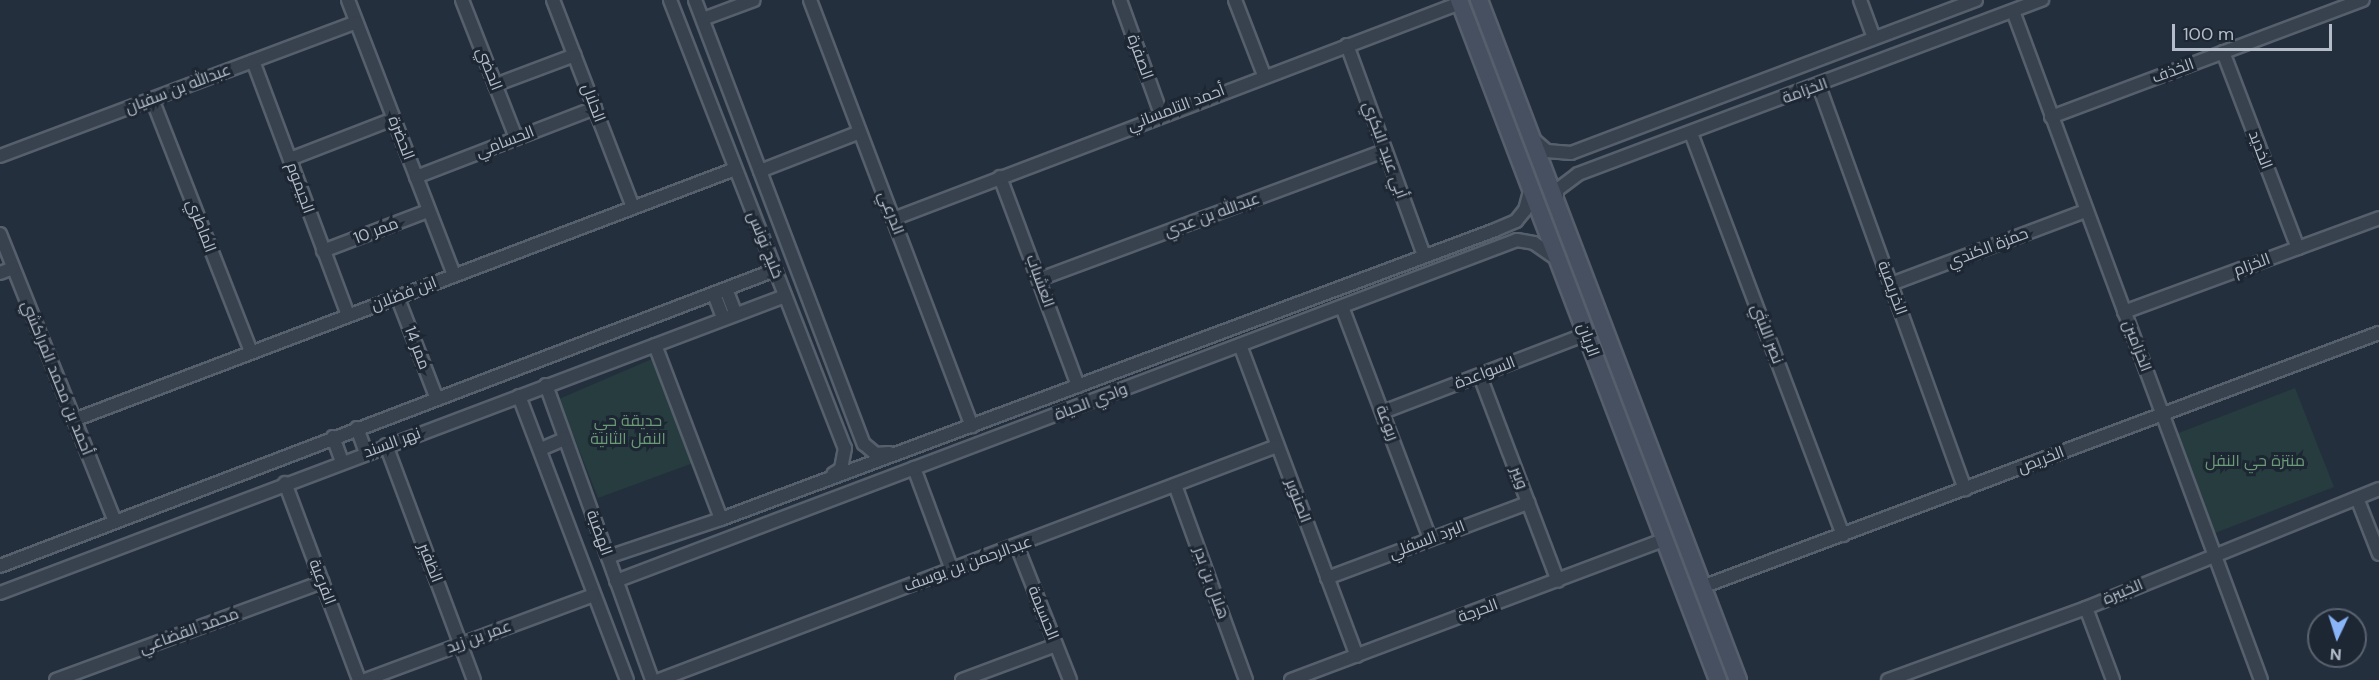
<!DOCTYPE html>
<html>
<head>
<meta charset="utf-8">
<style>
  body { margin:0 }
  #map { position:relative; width:2379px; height:680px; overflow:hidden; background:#242f3e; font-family:"DM Sans",Cairo,sans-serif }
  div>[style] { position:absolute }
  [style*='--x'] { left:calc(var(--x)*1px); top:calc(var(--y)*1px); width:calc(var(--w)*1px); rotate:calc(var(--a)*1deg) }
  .green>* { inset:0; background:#263c3f }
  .roads { filter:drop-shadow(2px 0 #565f6c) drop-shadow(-2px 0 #565f6c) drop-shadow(0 2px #565f6c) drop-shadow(0 -2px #565f6c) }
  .street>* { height:12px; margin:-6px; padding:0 6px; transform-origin:6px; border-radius:6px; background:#38414e }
  .secondary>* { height:16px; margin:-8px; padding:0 8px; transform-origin:8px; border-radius:8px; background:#465061 }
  span { translate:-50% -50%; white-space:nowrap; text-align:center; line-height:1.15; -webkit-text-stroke:6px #1d2633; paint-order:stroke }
  .street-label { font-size:16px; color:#b4bcc9 }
  .park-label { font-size:16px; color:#6b9a76 }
  .north { position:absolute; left:2307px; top:608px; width:60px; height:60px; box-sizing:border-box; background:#1d2633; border:2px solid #59626f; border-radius:50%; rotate:184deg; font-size:16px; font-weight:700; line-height:24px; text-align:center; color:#b4bcc9 }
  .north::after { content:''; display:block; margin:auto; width:21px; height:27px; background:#8ab4f8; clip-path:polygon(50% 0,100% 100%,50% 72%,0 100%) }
  .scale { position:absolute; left:2172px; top:24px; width:160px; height:27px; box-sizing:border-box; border:3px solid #b4bcc9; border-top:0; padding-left:8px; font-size:18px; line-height:21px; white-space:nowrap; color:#b4bcc9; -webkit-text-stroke:4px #1d2633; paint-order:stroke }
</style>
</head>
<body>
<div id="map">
  <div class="green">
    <i style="clip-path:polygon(652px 359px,658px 362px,696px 462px,598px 498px,559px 399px)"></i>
    <i style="clip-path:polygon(2295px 388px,2334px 487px,2215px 533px,2176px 434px)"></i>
  </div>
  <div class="roads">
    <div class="street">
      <i style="--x:348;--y:0;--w:295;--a:68.9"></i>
      <i style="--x:462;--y:0;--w:148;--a:68.6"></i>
      <i style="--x:553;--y:0;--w:222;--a:68.9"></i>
      <i style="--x:670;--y:0;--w:481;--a:68.7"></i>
      <i style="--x:845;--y:448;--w:21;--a:101"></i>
      <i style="--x:841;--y:469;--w:9;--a:148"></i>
      <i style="--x:695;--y:0;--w:475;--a:69.2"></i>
      <i style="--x:864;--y:444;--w:16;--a:40"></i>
      <i style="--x:876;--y:454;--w:13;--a:-4"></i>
      <i style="--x:810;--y:0;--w:456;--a:69.2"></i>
      <i style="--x:1120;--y:0;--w:121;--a:70.2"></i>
      <i style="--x:1235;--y:0;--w:80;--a:68.9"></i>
      <i style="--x:1860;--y:0;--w:40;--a:69.8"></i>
      <i style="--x:2013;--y:11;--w:713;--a:69.66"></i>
      <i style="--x:703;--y:19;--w:54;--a:-20.4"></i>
      <i style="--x:1347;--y:45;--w:224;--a:69.9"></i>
      <i style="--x:2223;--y:52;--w:210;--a:69.1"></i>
      <i style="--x:253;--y:61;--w:271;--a:69.5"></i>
      <i style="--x:495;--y:85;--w:85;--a:-20.6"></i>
      <i style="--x:1819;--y:86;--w:429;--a:70.1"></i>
      <i style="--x:152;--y:99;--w:272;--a:68.6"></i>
      <i style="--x:2051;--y:117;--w:333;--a:-20.6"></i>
      <i style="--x:1691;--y:133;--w:430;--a:69.3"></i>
      <i style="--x:1533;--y:139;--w:18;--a:41"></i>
      <i style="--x:1547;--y:151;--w:24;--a:5"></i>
      <i style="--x:1571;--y:153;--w:433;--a:-20.7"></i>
      <i style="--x:0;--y:156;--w:380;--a:-20.6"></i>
      <i style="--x:290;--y:159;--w:110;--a:-21.2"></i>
      <i style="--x:760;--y:171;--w:107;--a:-21.3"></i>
      <i style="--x:416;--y:177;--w:192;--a:-21.1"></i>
      <i style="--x:1000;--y:177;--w:223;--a:69.5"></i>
      <i style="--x:1557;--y:201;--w:11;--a:-90"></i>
      <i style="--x:1557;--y:190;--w:26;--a:-37"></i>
      <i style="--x:1578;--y:174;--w:496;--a:-20.6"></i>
      <i style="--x:893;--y:219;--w:607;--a:-20.85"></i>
      <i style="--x:0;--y:234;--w:309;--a:68.2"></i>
      <i style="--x:323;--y:251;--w:112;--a:-20.9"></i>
      <i style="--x:0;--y:273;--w:14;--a:-21"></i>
      <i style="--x:1040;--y:279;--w:368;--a:-20.4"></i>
      <i style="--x:1891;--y:284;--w:207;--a:-20.6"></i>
      <i style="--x:726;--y:289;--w:26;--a:69"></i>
      <i style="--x:714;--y:294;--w:26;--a:69"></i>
      <i style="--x:397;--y:296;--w:110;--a:68.8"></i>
      <i style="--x:1342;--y:307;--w:248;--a:69.2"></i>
      <i style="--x:2124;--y:312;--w:272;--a:-20.2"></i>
      <i style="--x:655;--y:345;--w:186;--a:69.2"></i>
      <i style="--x:1240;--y:345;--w:332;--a:69.4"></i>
      <i style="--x:1480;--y:376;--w:219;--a:69.2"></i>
      <i style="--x:546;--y:385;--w:313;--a:70.2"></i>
      <i style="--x:519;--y:396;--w:304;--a:69.2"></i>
      <i style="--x:1383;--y:412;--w:217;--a:-21"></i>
      <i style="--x:74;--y:420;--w:707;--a:-20.79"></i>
      <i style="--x:357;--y:428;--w:27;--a:70"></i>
      <i style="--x:333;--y:437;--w:27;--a:70"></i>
      <i style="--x:386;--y:445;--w:251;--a:69.5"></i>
      <i style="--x:541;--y:449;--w:26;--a:-23"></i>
      <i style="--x:914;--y:468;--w:109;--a:69.6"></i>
      <i style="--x:285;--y:483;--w:210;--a:69.4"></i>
      <i style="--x:1175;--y:485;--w:208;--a:70"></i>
      <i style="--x:2357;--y:498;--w:60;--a:68.6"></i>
      <i style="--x:1017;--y:546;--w:144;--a:68.4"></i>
      <i style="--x:608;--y:557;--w:119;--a:-18.6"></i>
      <i style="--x:721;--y:519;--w:826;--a:-20.47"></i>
      <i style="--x:1495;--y:230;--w:23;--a:-23"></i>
      <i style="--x:1516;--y:221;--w:14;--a:-51"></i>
      <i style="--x:1525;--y:210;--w:23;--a:-75"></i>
      <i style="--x:0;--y:566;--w:830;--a:-20.9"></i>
      <i style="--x:1327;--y:578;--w:215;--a:-20.5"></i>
      <i style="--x:616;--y:581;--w:963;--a:-20.73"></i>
      <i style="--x:1517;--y:240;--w:17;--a:10"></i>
      <i style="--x:1534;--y:243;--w:29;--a:35"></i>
      <i style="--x:1702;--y:587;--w:723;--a:-20.57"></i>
      <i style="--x:0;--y:593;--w:839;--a:-20.72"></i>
      <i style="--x:2086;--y:608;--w:77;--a:69.4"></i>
      <i style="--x:56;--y:680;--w:284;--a:-20.2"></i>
      <i style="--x:365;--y:680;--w:243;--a:-20.4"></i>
      <i style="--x:659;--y:680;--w:661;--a:-20.74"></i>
      <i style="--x:962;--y:680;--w:100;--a:-20.4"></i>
      <i style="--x:1291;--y:680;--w:398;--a:-20.6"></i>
      <i style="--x:1888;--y:680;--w:211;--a:-20"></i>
      <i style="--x:2086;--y:608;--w:316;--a:-22.1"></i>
    </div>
    <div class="secondary">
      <i style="--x:1459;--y:0;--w:728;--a:69.15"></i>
      <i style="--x:1479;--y:0;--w:728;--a:69.15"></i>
    </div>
  </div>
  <div class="street-label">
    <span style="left:1140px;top:57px;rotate:70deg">الصفرة</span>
    <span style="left:489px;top:69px;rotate:69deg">الحضي</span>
    <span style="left:2173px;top:71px;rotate:-20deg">الخذف</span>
    <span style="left:178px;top:89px;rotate:-21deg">عبدالله بن سفيان</span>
    <span style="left:1805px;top:91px;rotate:-20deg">الخزامة</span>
    <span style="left:593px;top:103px;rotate:69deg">الحلال</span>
    <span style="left:1176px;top:108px;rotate:-21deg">أحمد التلمساني</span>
    <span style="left:401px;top:138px;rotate:69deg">الحضرة</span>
    <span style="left:505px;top:142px;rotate:-21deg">الحسامي</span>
    <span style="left:1385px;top:150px;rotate:70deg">أبي عبيد البكري</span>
    <span style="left:2260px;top:150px;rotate:69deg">الخديد</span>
    <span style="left:300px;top:188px;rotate:70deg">الجيموم</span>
    <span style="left:891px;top:213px;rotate:69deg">الدرعي</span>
    <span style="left:1212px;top:215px;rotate:-20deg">عبدالله بن عدي</span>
    <span style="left:201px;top:226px;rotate:69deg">الماطري</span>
    <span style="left:376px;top:231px;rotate:-21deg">ممر 10</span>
    <span style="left:765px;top:245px;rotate:68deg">خليج تونس</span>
    <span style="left:1988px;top:248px;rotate:-21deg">حمزة الكندي</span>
    <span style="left:2252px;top:265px;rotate:-20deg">الخزام</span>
    <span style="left:1040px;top:281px;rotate:70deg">العشباب</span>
    <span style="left:1892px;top:288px;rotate:70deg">الخريصية</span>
    <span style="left:404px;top:294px;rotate:-21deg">ابن فضلان</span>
    <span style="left:1767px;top:334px;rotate:69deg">نصر الليثي</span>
    <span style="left:1588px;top:340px;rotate:70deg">الريان</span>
    <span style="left:2137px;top:346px;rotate:69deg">الخزامين</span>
    <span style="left:417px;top:348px;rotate:69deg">ممر 14</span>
    <span style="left:1485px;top:373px;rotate:-21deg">السواعدة</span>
    <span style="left:57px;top:378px;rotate:68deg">أحمد بن محمد المراكشي</span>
    <span style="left:1091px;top:402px;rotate:-21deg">وادي الحياة</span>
    <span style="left:1387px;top:423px;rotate:69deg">ربوعة</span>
    <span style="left:392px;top:443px;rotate:-20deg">نهر السند</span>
    <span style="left:2041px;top:460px;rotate:-21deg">الخريص</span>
    <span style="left:1519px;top:478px;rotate:69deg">وبير</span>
    <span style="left:1298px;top:501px;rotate:69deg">الصنوبر</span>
    <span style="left:599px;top:533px;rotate:70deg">الهضبة</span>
    <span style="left:1427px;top:540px;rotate:-21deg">البرد السفلي</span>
    <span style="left:430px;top:563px;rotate:69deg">الظفير</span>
    <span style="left:968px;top:564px;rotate:-20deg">عبدالرحمن بن يوسف</span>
    <span style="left:322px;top:582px;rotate:69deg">الفرعية</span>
    <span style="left:1211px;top:583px;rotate:70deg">هلال بن بدر</span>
    <span style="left:2123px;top:592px;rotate:-23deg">الخبيرة</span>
    <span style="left:1478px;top:611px;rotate:-20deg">الحرجة</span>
    <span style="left:1043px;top:613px;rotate:68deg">الحسيمة</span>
    <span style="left:189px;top:631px;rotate:-20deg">محمد القضاعي</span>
    <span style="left:479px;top:637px;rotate:-20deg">عمر بن زيد</span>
  </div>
  <div class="park-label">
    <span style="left:628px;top:430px">حديقة حي<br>النفل الثانية</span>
    <span style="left:2255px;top:461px">منتزة حي النفل</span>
  </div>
  <div class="north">N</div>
  <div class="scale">100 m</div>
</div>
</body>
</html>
